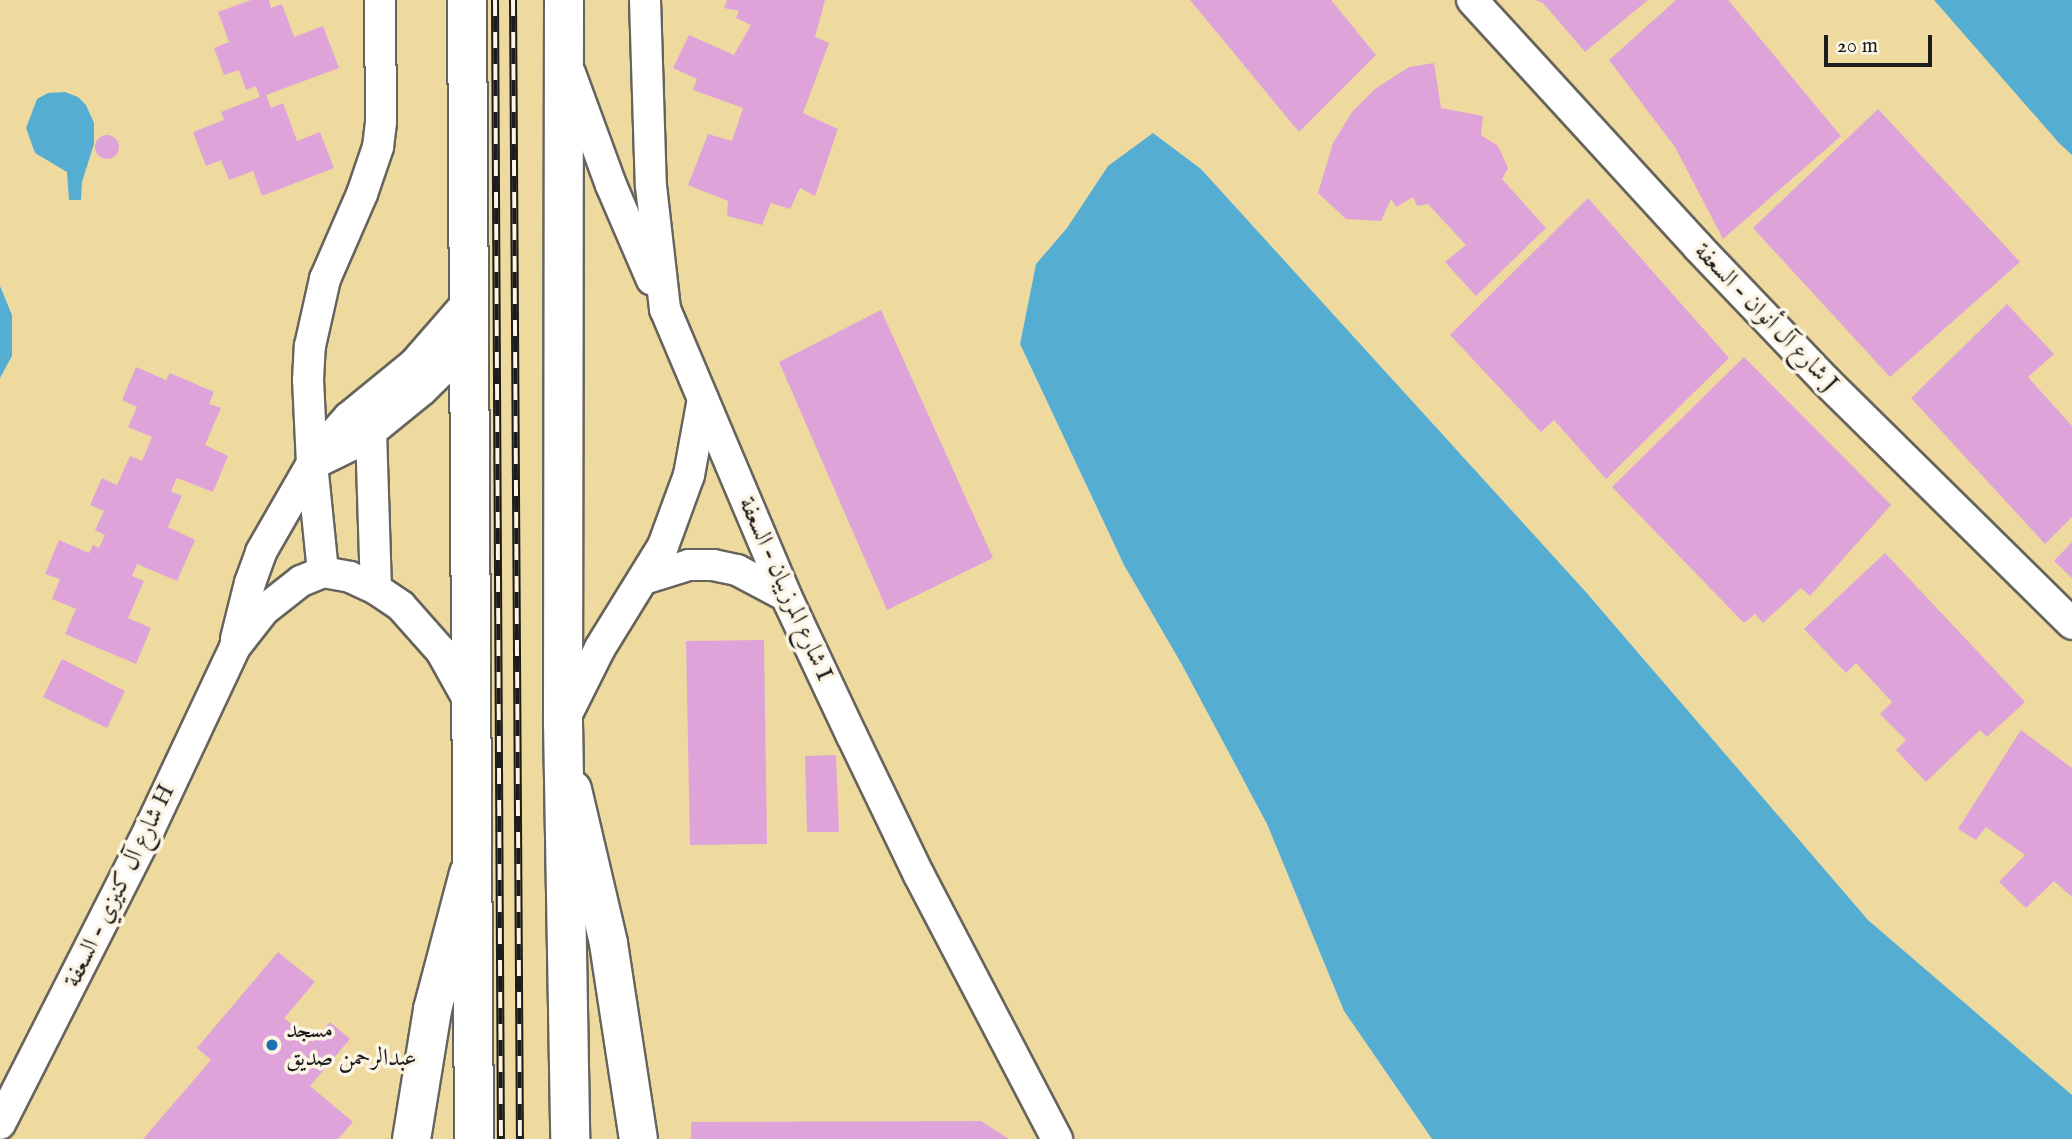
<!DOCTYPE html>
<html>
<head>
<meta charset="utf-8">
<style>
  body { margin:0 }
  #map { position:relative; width:2072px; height:1139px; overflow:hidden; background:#f3ebd2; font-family:"IM FELL English",Amiri,serif }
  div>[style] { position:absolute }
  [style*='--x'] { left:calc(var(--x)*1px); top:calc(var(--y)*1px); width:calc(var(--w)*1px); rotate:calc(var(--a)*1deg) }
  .sand>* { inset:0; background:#eeda9e }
  .water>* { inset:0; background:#55add2 }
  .building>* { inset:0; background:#dea4da }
  .round { border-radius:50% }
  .roads { filter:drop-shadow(2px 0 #67645c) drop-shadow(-2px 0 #67645c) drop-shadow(0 2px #67645c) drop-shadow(0 -2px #67645c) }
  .minor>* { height:30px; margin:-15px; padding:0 15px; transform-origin:15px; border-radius:15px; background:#fff }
  .tertiary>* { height:37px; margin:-18.5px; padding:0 18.5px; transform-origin:18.5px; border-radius:18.5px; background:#fff }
  .secondary>* { height:38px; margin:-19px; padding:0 19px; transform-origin:19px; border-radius:19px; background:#fff }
  .rail>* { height:8px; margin-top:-4px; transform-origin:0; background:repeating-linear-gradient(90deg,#fcf5e5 0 16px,#1c1c1c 0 32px); box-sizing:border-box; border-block:2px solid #1c1c1c }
  .dots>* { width:19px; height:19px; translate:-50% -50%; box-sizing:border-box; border:4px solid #fcf5e5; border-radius:50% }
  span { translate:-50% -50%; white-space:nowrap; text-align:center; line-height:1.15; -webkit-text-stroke:7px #fcf5e5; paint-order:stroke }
  .street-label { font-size:24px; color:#1c1c1c }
  .poi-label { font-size:24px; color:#1c1c1c }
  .left { translate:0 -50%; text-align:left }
  .scale { position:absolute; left:1824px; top:35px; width:108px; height:32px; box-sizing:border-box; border:4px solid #1c1c1c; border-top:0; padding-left:9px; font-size:21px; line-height:24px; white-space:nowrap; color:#1c1c1c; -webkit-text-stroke:5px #fcf5e5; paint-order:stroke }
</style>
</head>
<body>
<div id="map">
  <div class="sand">
    <i style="clip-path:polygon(0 0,1934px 0,2072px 155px,2072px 1095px,1868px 920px,1585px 591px,1201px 169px,1067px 228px,1036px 264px,1020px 344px,1124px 565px,1181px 663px,1267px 824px,1344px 1011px,1432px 1139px,0 1139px,0 378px,12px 356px,12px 315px,0 286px)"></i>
  </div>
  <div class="water">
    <i style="clip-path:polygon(1934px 0,2072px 0,2072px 155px,2059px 143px)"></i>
    <i style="clip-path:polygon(65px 92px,78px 97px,86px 105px,94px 123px,94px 144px,82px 182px,81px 200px,69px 200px,67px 172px,35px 153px,26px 128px,37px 99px,48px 93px)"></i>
    <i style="clip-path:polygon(1153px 133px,1201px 169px,1585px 591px,1868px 920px,2072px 1095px,2072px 1139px,1432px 1139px,1344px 1011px,1267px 824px,1181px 663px,1124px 565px,1020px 344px,1036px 264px,1067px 228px,1108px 166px)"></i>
    <i style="clip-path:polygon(0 286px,12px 315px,12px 356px,0 378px)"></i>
  </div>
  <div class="building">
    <i style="clip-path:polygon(251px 0,269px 0,271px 8px,282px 4px,294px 37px,323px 26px,339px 68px,266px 95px,271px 108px,283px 103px,297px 141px,320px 132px,334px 168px,262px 196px,253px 171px,229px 180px,221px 160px,206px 166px,193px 132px,224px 120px,221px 112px,260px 97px,256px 86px,246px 90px,239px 70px,224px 75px,214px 48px,229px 42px,218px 12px)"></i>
    <i style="clip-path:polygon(727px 0,825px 0,815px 37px,829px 43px,803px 113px,838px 129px,815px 196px,800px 188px,790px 209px,771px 203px,762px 225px,727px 216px,728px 201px,688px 185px,708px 134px,732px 141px,743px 108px,693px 90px,697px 79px,673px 68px,689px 35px,734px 55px,751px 25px,736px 18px,739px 11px,724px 8px)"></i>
    <i style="clip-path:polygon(1190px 0,1331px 0,1376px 55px,1299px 132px)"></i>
    <i style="clip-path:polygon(1535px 0,1648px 0,1585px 52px,1543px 3px)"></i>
    <i style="clip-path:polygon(1676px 0,1728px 0,1841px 136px,1723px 239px,1675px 147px,1609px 60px)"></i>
    <i style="clip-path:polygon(1434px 63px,1441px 108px,1483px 116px,1481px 135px,1498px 146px,1508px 168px,1502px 179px,1546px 228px,1476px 296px,1445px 262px,1466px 245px,1428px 204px,1417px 206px,1413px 197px,1396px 207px,1391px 199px,1381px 221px,1346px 219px,1318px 193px,1333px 143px,1352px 112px,1375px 89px,1409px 67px)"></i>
    <i style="clip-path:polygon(1878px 109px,2020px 262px,1890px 377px,1753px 228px)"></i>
    <i class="round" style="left:95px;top:135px;width:24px;height:24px"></i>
    <i style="clip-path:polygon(1588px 198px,1729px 358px,1606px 479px,1554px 420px,1541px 432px,1450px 335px)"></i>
    <i style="clip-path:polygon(2007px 304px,2054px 354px,2028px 377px,2072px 426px,2072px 517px,2045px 544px,1911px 398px)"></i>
    <i style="clip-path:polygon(881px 310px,993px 558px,887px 610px,779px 362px)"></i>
    <i style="clip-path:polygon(1744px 357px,1891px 505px,1810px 596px,1801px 588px,1763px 623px,1755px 614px,1744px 623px,1612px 487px)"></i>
    <i style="clip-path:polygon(136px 367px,166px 380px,170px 373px,214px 392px,209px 404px,221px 408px,205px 445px,228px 456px,213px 492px,177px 478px,171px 491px,182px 496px,168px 527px,195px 540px,177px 581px,137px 564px,132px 576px,144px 581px,128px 618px,151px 628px,136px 664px,65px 634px,76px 609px,52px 599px,60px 579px,45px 574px,59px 540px,89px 553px,93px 545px,99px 548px,105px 535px,95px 530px,104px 511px,90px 505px,102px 478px,117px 485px,130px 456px,142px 461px,152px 437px,128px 427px,137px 407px,122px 400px)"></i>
    <i style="clip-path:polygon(2072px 542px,2072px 578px,2054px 561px)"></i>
    <i style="clip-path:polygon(1885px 553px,2025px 702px,1987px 737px,1980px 730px,1926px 782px,1896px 750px,1906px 740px,1880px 714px,1892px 702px,1856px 663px,1846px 673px,1804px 629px)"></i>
    <i style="clip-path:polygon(764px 640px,767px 844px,690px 845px,686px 641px)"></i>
    <i style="clip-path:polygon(62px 659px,125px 691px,107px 728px,43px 697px)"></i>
    <i style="clip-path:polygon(2021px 730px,2072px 768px,2072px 897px,2054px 881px,2026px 908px,1999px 882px,2025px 855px,1986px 827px,1976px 840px,1958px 829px)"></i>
    <i style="clip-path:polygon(836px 755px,839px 832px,807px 832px,805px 756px)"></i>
    <i style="clip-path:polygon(278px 952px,315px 982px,284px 1018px,313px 1042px,330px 1022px,350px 1039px,310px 1086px,353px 1122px,338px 1139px,143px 1139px,211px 1060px,197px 1048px)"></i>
    <i style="clip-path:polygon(981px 1121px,1009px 1139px,691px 1139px,691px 1122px)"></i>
  </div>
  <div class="roads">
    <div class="minor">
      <i style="--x:645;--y:0;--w:186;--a:88.2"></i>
      <i style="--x:651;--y:186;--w:124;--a:83.5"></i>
      <i style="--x:665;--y:309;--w:311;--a:67.1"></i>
      <i style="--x:786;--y:596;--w:155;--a:64.8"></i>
      <i style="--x:852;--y:736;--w:154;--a:64.3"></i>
      <i style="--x:919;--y:875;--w:298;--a:62.4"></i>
      <i style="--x:1472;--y:0;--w:335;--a:47.5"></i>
      <i style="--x:1698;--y:247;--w:185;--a:46.3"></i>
      <i style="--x:1826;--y:381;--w:346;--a:44.6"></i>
      <i style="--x:570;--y:73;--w:119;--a:69.9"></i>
      <i style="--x:611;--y:185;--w:103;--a:66.7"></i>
      <i style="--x:371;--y:431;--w:158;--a:88.2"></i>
      <i style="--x:313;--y:464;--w:50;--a:-26.1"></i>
      <i style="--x:358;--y:442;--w:82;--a:-39.1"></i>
      <i style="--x:422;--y:390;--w:66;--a:-44.4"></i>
      <i style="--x:323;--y:572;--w:109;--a:-95.8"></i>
      <i style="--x:312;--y:464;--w:84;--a:-92.7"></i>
      <i style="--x:308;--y:380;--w:34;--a:-87"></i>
      <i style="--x:310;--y:346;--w:69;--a:-77.4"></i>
      <i style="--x:325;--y:279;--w:93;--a:-66.5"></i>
      <i style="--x:362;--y:194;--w:50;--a:-71.2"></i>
      <i style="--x:378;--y:147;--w:25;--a:-83"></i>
      <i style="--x:381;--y:122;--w:122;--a:-90.5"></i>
      <i style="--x:323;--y:572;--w:27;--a:10"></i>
      <i style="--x:350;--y:577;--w:29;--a:25"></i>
      <i style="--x:376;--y:589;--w:30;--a:34"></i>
      <i style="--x:401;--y:606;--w:60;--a:48.4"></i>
      <i style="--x:441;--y:651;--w:57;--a:60.8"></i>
      <i style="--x:644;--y:579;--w:47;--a:-17.3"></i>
      <i style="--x:689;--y:565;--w:24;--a:0"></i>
      <i style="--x:713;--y:565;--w:25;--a:12"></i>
      <i style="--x:737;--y:570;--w:55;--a:28"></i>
      <i style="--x:236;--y:639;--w:58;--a:-76"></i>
      <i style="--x:250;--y:583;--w:33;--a:-70"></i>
      <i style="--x:261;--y:552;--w:116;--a:-60.1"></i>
      <i style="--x:319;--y:451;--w:45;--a:-48.6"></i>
      <i style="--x:349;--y:417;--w:84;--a:-39.2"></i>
      <i style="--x:414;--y:364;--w:84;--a:-48.9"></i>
      <i style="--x:565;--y:718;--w:78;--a:-63.4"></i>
      <i style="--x:600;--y:648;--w:120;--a:-58.3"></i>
      <i style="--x:663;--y:546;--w:76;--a:-69.9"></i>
      <i style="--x:689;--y:475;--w:77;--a:-79.6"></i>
      <i style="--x:0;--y:1124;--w:330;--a:-63.1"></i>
      <i style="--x:149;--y:830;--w:202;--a:-64.8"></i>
      <i style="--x:235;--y:647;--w:47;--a:-51.9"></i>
      <i style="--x:264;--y:610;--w:47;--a:-38.1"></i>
      <i style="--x:301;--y:581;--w:24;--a:-22"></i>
    </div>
    <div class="tertiary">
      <i style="--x:572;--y:789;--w:158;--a:76.8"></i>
      <i style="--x:608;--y:943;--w:198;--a:81.3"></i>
      <i style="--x:411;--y:1139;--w:132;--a:-80.8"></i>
      <i style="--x:432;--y:1009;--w:141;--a:-75.2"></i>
    </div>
    <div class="secondary">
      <i style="--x:467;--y:0;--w:1139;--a:89.65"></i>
      <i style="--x:564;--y:0;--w:722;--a:90.08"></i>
      <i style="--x:563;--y:722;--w:417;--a:89"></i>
    </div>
  </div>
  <div class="rail">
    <i style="--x:495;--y:0;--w:1139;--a:89.7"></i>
    <i style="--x:513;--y:0;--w:1139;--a:89.65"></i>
  </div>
  <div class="dots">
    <i style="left:272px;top:1045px;background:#1f6fb2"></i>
  </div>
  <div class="street-label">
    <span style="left:1766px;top:318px;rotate:46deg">شارع آل أنوان - السعفة J</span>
    <span style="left:785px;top:589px;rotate:66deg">شارع المرزيبان - السعفة I</span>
    <span style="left:120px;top:886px;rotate:-64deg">شارع آل كنيزي - السعفة H</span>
  </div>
  <div class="poi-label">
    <span class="left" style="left:286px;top:1045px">مسجد<br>عبدالرحمن صديق</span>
  </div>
  <div class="scale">20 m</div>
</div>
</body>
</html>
